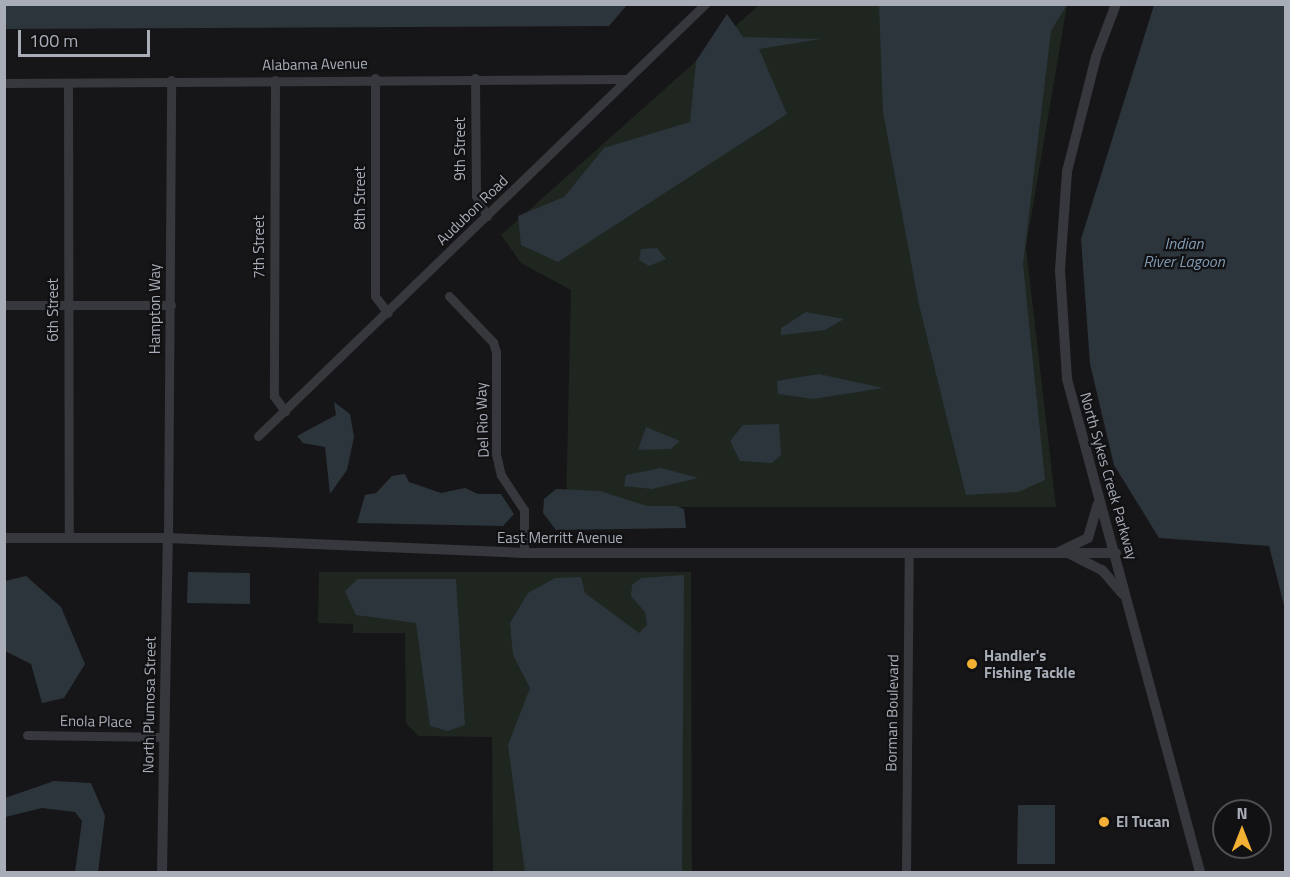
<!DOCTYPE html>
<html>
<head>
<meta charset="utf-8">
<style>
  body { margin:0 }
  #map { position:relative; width:1290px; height:877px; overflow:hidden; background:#161618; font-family:"Titillium Web",sans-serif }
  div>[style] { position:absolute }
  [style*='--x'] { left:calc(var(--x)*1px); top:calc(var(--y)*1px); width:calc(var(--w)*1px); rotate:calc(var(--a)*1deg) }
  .green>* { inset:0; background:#1e261f }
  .water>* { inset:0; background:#2c353c }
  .minor>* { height:9px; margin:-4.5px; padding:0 4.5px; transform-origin:4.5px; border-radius:4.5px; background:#37383d }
  .tertiary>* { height:10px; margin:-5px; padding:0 5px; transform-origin:5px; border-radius:5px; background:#37383d }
  .dots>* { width:16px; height:16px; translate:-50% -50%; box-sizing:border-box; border:3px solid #111113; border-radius:50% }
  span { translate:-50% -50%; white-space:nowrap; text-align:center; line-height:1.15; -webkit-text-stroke:4.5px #111113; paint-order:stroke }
  .street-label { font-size:15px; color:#a8adb8 }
  .poi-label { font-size:15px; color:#a8adb8; font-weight:700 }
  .left { translate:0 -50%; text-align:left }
  .water-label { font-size:16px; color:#7f9bb3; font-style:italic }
  .frame { position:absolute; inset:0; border:6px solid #a8adb8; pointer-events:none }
  .north { position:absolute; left:1212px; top:799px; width:60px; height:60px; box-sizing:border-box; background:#111113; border:2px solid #4d4f55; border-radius:50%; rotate:0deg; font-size:16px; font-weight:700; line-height:24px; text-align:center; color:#a8adb8 }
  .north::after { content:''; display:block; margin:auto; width:21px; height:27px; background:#f2b134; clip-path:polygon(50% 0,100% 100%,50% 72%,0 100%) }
  .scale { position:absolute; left:18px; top:30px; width:132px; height:27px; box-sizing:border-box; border:3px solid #a8adb8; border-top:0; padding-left:8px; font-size:18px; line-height:21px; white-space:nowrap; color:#a8adb8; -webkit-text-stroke:4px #111113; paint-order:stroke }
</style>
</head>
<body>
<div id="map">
  <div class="green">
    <i style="clip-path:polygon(759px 5px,1067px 5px,1026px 247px,1056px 507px,566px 507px,571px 290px,521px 263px,501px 235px)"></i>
    <i style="clip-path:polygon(319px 572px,691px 572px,692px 872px,493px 872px,492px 737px,418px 736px,406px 723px,405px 633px,353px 633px,353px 624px,318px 623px)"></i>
  </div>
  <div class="water">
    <i style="clip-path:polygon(4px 5px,5px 4px,627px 5px,609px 26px,5px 29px)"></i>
    <i style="clip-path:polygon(879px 5px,1067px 5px,1051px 31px,1023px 264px,1045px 480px,1018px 492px,966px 495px,919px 305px,883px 112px)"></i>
    <i style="clip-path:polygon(1154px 5px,1285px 5px,1285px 609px,1269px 546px,1159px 538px,1114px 465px,1090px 364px,1081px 239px)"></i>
    <i style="clip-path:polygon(727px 14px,743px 37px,821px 39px,759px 49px,787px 114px,558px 262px,521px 245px,518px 216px,564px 197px,604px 148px,690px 122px,696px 61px)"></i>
    <i style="clip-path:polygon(657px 248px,666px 259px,649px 266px,639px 260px,641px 249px)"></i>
    <i style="clip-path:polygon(806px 312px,844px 319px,825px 330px,781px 335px,781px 328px)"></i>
    <i style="clip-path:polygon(819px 374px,883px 388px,813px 399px,778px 394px,777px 381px)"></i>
    <i style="clip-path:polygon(334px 402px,350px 414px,354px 437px,347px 470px,330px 494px,325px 447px,303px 443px,297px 436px,336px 415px)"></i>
    <i style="clip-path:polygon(779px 424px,781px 455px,772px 463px,740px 461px,730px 441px,743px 425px)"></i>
    <i style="clip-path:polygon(646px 427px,680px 441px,671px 449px,638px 450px)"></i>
    <i style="clip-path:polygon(661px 468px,698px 478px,652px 489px,624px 486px,626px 475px)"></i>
    <i style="clip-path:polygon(405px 474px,409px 482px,441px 493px,465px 488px,478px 494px,501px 494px,514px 514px,503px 526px,357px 523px,365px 495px,376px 493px,392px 476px)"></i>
    <i style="clip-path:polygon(556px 489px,600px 491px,647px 506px,676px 506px,684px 509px,686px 528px,556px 530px,543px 513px,544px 499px)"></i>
    <i style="clip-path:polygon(188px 572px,250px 573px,250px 604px,187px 603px)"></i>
    <i style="clip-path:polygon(684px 575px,682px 872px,525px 872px,508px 745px,530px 688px,513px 655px,510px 623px,528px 593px,555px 578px,581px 577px,585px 593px,639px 633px,647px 625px,645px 612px,631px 596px,632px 585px,641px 578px)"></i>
    <i style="clip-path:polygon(26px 576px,61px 607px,85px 664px,64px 698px,42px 703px,31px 664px,5px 651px,5px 581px)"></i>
    <i style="clip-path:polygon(358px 579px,456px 579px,465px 725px,448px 731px,430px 726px,416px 623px,356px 615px,345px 591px)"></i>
    <i style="clip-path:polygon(54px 781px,91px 783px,105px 816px,98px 872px,75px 872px,82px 821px,75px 812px,42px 808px,5px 817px,5px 798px)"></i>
    <i style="clip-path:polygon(1018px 805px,1055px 805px,1055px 864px,1017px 864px)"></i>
  </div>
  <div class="minor">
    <i style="--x:375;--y:78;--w:218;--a:90"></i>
    <i style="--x:375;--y:296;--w:21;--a:53"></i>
    <i style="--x:475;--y:78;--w:118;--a:89.5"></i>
    <i style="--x:476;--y:196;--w:23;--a:61"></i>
    <i style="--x:275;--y:80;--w:316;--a:90.2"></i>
    <i style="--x:274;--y:396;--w:19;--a:54"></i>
    <i style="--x:4;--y:83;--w:623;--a:-0.37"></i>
    <i style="--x:68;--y:83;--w:455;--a:89.9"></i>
    <i style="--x:449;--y:296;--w:64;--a:46.3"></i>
    <i style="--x:493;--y:342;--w:10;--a:73"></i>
    <i style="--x:496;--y:352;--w:102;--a:90"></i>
    <i style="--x:496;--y:454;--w:22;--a:77"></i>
    <i style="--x:501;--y:475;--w:42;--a:56.7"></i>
    <i style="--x:524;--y:510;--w:43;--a:90"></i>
    <i style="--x:4;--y:305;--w:167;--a:0"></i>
    <i style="--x:258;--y:436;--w:622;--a:-44.02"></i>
    <i style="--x:168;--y:538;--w:458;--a:-89.6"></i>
    <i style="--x:27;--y:735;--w:137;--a:0.8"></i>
    <i style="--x:906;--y:872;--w:319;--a:-89.5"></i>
  </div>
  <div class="tertiary">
    <i style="--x:1116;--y:4;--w:57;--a:110.7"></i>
    <i style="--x:1096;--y:57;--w:119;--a:104.2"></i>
    <i style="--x:1067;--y:172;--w:98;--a:94.1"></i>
    <i style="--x:1060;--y:270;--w:109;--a:86.3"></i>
    <i style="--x:1067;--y:379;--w:511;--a:74.9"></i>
    <i style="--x:4;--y:538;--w:164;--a:0"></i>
    <i style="--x:168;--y:538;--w:356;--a:2.4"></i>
    <i style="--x:524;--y:553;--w:592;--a:0"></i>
    <i style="--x:1059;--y:552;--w:32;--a:-26"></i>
    <i style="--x:1088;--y:538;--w:35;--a:-74"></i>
    <i style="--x:1070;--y:554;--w:36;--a:27"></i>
    <i style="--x:1102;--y:570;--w:32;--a:49"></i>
    <i style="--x:162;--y:872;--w:334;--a:-89"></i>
  </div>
  <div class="dots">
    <i style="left:972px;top:664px;background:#f2b134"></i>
    <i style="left:1104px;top:822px;background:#f2b134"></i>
  </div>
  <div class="street-label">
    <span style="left:315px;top:64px;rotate:-1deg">Alabama Avenue</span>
    <span style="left:460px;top:149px;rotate:-90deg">9th Street</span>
    <span style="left:360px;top:198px;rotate:-90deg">8th Street</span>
    <span style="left:472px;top:210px;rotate:-44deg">Audubon Road</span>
    <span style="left:259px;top:247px;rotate:-90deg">7th Street</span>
    <span style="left:155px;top:309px;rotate:-90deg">Hampton Way</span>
    <span style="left:53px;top:310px;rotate:-90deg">6th Street</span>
    <span style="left:482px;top:420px;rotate:-92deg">Del Rio Way</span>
    <span style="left:1109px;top:476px;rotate:74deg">North Sykes Creek Parkway</span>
    <span style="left:560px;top:538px">East Merritt Avenue</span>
    <span style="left:149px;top:705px;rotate:-89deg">North Plumosa Street</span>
    <span style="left:892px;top:713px;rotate:-89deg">Borman Boulevard</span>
    <span style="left:96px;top:721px;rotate:1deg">Enola Place</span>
  </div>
  <div class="poi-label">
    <span class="left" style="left:984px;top:664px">Handler's<br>Fishing Tackle</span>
    <span class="left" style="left:1116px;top:822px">El Tucan</span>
  </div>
  <div class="water-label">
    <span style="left:1184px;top:252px">Indian<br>River Lagoon</span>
  </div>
  <div class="frame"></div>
  <div class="north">N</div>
  <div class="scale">100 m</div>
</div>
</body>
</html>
